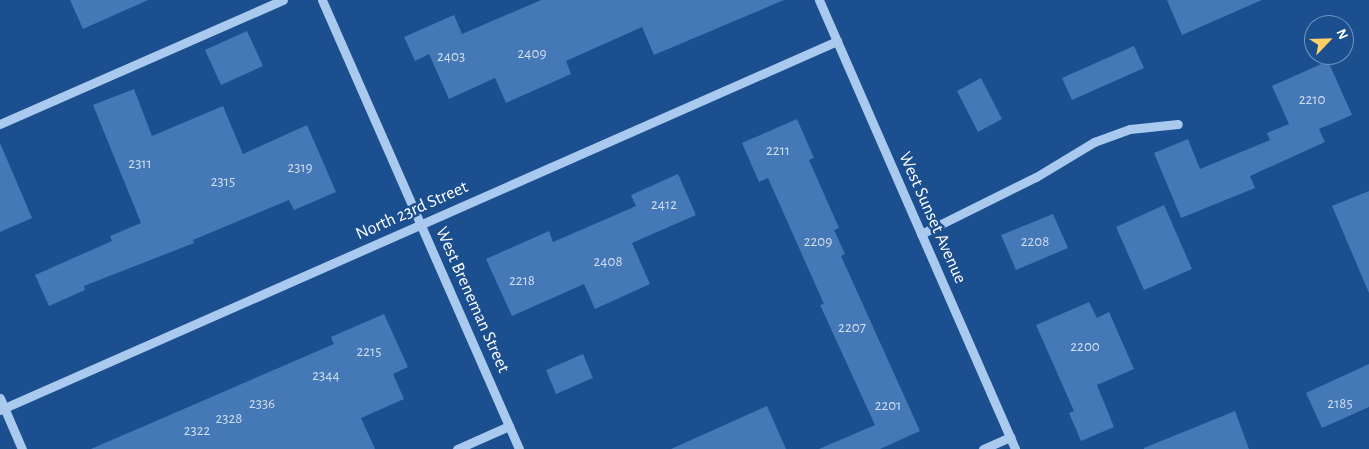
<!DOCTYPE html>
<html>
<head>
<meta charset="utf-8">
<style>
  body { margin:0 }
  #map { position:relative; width:1369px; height:449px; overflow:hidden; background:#1b4f8f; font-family:"Alegreya Sans",sans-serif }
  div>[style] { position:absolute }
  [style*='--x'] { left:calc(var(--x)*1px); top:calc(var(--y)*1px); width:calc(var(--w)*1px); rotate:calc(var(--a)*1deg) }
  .building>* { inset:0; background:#4478b7 }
  .minor>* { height:9px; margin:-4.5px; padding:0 4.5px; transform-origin:4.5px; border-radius:4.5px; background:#a9c9ee }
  span { translate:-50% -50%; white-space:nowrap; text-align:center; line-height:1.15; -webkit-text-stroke:5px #1b4f8f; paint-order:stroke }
  .number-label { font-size:15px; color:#d0dded }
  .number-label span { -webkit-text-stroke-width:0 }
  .street-label { font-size:18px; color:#fff }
  .north { position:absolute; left:1304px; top:15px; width:50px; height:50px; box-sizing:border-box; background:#1b4f8f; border:1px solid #7695bc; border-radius:50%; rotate:66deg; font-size:14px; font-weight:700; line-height:20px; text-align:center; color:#fff }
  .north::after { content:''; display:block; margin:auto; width:18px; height:22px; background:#ffd166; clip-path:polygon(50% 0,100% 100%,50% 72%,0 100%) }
</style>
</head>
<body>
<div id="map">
  <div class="building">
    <i style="clip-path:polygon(70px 0,148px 0,83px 29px)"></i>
    <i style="clip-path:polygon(541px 0,784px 0,654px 55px,642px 27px,566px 61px,571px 74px,506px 103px,495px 78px,449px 99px,429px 54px,415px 61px,404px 37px,454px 15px,462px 34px)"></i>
    <i style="clip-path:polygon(1167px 0,1262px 0,1182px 35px)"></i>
    <i style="clip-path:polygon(247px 31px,263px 66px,221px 85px,205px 50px)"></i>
    <i style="clip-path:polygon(1134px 46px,1144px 68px,1072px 100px,1062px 78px)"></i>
    <i style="clip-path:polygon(1328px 61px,1352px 115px,1319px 129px,1325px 142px,1250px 176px,1255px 188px,1181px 218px,1154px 153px,1188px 139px,1200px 169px,1270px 140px,1267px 133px,1289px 124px,1272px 86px)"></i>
    <i style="clip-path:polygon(981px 78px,1002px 119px,978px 132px,957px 91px)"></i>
    <i style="clip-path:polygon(134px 89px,152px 136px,223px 106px,243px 154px,307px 125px,336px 192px,294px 210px,289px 200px,193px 240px,194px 243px,84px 286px,85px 290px,49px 306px,35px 275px,112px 241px,110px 236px,141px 223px,93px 105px)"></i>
    <i style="clip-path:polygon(797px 119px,814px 158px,809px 160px,839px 228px,834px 230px,845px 254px,841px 256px,920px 431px,880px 449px,819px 449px,875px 425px,820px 305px,824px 304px,768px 178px,759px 182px,742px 143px)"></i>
    <i style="clip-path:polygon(0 143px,32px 218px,0 232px)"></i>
    <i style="clip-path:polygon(678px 174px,696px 215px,632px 243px,650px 284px,595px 309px,584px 284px,512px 316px,486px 259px,549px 231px,553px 242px,636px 206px,631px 195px)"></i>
    <i style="clip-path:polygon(1369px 191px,1369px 293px,1332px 206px)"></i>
    <i style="clip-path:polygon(1164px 205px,1192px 269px,1144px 290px,1116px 227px)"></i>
    <i style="clip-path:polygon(1053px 214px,1068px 248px,1016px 270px,1001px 235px)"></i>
    <i style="clip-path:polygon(1089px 302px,1097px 318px,1109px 312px,1134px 369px,1097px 385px,1114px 427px,1081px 441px,1069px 413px,1074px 411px,1036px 325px)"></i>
    <i style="clip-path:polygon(384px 314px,408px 367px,393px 374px,404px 399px,361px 418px,375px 449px,91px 449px,334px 344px,331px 337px)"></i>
    <i style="clip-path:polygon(583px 354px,593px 378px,556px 394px,546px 370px)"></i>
    <i style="clip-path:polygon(1369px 364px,1369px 407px,1322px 428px,1306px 393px)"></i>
    <i style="clip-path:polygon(767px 406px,786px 449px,671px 449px)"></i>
    <i style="clip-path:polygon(1235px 411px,1249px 449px,1144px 449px,1144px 448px)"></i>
  </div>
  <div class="minor">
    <i style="--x:322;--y:0;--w:490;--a:66.3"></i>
    <i style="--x:819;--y:0;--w:490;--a:66.4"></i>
    <i style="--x:0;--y:124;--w:309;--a:-23.7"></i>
    <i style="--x:921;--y:234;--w:128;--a:-26.4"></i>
    <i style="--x:1036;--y:177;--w:68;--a:-31.1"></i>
    <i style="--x:1094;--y:142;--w:38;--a:-20"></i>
    <i style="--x:1130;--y:129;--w:48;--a:-5.9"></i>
    <i style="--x:0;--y:398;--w:56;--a:66.7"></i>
    <i style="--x:0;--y:410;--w:915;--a:-23.79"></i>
    <i style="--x:457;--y:449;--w:57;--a:-23.9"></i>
    <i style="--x:983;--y:449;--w:30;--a:-24"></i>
  </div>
  <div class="number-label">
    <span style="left:532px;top:54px">2409</span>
    <span style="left:451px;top:57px">2403</span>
    <span style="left:1312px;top:100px">2210</span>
    <span style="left:778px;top:151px">2211</span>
    <span style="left:140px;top:164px">2311</span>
    <span style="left:300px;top:168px">2319</span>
    <span style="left:223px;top:182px">2315</span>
    <span style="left:664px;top:205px">2412</span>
    <span style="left:818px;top:242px">2209</span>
    <span style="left:1035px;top:242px">2208</span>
    <span style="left:608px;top:262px">2408</span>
    <span style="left:522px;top:281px">2218</span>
    <span style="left:852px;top:328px">2207</span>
    <span style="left:1085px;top:347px">2200</span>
    <span style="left:369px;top:352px">2215</span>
    <span style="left:326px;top:376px">2344</span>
    <span style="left:262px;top:404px">2336</span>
    <span style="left:1340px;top:404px">2185</span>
    <span style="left:888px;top:406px">2201</span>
    <span style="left:229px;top:419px">2328</span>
    <span style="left:197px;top:431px">2322</span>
  </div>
  <div class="street-label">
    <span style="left:412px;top:211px;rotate:-24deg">North 23rd Street</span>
    <span style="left:932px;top:218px;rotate:66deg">West Sunset Avenue</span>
    <span style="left:472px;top:300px;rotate:66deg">West Breneman Street</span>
  </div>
  <div class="north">N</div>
</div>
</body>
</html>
